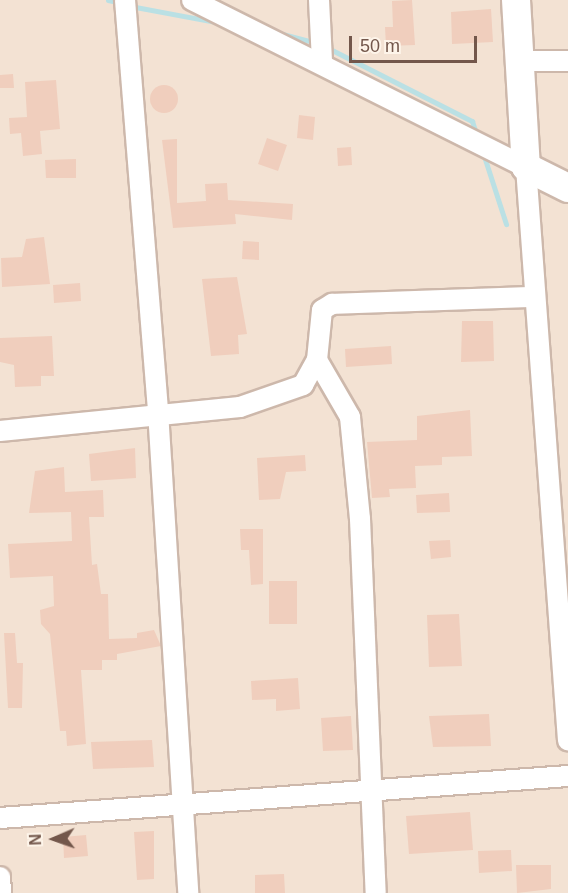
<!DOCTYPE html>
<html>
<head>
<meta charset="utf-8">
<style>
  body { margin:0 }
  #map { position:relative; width:568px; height:893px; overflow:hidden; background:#fbf1e4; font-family:Helvetica,sans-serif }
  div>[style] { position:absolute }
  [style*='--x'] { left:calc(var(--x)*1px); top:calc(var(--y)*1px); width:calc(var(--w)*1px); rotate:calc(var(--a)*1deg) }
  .residential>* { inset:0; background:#f3e2d3 }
  .stream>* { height:5px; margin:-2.5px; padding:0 2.5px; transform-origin:2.5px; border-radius:2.5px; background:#bae0e4 }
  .building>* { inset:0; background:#f0cebd }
  .round { border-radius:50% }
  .roads { filter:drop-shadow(2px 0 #cdb8ab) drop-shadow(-2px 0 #cdb8ab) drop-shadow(0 2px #cdb8ab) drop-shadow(0 -2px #cdb8ab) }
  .street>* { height:20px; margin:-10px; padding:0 10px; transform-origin:10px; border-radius:10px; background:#fff }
  .secondary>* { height:28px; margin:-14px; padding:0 14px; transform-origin:14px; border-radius:14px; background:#fff }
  span { translate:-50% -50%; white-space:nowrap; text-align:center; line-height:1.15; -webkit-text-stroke:4.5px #fef5ea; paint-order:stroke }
  .north { position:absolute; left:24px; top:809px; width:60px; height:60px; -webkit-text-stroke:4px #fef5ea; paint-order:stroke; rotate:268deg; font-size:16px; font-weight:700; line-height:24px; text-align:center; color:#73574b }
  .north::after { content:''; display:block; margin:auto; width:21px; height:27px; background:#73574b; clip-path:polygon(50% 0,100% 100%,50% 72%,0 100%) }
  .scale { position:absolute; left:349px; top:36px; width:128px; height:27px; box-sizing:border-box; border:3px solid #73574b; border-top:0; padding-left:8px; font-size:18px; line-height:21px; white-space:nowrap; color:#73574b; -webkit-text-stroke:4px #fef5ea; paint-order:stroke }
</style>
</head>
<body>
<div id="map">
  <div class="residential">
    <i style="clip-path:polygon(0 0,568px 0,568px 893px,0 893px)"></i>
  </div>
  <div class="stream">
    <i style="--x:108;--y:0;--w:13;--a:13"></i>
    <i style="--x:130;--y:6;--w:93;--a:10.6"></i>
    <i style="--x:271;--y:31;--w:48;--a:14.6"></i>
    <i style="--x:326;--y:47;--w:164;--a:26.9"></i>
    <i style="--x:472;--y:121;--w:16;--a:72"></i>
    <i style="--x:482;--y:150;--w:78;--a:72"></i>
  </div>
  <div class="building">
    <i style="clip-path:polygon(412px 0,415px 45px,386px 46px,385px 27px,393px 27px,392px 1px)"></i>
    <i style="clip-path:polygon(491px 9px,493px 42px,452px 44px,451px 12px)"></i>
    <i style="clip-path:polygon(13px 74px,14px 88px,0 88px,0 75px)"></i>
    <i style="clip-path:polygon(56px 80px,60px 129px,40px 131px,42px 154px,23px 156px,21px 133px,10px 134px,9px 118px,27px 117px,25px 82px)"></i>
    <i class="round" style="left:150px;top:85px;width:28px;height:28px"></i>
    <i style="clip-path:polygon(299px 115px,315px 117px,313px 140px,297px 138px)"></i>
    <i style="clip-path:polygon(267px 138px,287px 145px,278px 171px,258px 164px)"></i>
    <i style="clip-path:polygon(177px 139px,177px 203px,206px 201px,205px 184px,227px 183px,228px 200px,293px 204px,292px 220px,235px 214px,236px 224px,173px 228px,162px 140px)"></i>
    <i style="clip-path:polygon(351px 147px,352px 165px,338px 166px,337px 148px)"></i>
    <i style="clip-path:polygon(76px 159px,76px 178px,46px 178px,45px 160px)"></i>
    <i style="clip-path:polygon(44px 237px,50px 284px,2px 287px,1px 258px,22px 257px,26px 239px)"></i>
    <i style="clip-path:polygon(243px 241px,259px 242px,259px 260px,242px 259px)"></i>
    <i style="clip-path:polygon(237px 277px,247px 334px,238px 335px,239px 354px,211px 356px,202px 279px)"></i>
    <i style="clip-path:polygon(80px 283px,81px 301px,54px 303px,53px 285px)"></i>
    <i style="clip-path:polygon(462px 321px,493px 321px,494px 361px,461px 362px)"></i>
    <i style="clip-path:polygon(52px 336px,54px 376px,41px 376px,41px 386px,15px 387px,14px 365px,0 362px,0 338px)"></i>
    <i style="clip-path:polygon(391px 346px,392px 364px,346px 367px,345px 349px)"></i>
    <i style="clip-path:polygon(470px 410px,472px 456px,442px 457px,442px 465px,415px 466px,416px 488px,389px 489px,390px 497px,372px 498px,367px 442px,417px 440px,417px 416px)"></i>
    <i style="clip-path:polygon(135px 448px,136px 478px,91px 481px,89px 454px)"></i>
    <i style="clip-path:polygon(305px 455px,306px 471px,286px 472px,280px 499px,259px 500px,257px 458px)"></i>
    <i style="clip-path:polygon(64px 467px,65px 492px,103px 490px,104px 517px,89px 517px,92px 565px,97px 564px,101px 594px,108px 594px,109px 639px,137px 638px,137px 633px,154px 630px,161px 646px,117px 654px,117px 660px,102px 660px,102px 670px,81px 670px,86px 744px,67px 746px,66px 731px,60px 731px,50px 634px,41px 624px,40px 610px,54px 606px,53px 576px,10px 578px,8px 544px,72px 541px,71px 512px,29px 513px,35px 471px)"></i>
    <i style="clip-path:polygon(449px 493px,450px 512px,417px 513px,416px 495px)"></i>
    <i style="clip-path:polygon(240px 529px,263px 529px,263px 584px,251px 585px,249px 550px,241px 550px)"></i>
    <i style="clip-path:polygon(450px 540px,451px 557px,431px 559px,429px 541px)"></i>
    <i style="clip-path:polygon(269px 581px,297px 581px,297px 624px,269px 624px)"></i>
    <i style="clip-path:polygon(459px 614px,462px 666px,429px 667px,427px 615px)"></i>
    <i style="clip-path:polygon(4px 633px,15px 633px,17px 663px,23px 663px,22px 708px,8px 708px)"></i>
    <i style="clip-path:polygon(298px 678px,300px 709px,276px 711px,276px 699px,252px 700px,251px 681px)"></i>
    <i style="clip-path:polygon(489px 714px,491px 746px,433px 747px,429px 716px)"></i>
    <i style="clip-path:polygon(351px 716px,353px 750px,323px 751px,321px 718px)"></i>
    <i style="clip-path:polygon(152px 740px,154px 767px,93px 769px,91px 742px)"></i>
    <i style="clip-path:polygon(470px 812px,473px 850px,409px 854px,406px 816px)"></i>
    <i style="clip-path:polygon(154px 831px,154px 879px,137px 880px,134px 832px)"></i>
    <i style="clip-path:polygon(86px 835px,88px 856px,64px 858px,63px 837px)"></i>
    <i style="clip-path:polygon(511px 850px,512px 871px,479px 873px,478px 851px)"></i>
    <i style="clip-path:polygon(516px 865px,551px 865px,551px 889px,517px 893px)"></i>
    <i style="clip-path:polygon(284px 874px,285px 893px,255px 893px,255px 875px)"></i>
  </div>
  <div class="roads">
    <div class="street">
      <i style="--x:125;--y:0;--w:412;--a:85.4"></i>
      <i style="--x:158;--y:411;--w:483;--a:86.4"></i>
      <i style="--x:192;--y:0;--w:373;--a:26.6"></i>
      <i style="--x:526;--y:167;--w:575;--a:85.81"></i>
      <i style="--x:319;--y:0;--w:62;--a:87.2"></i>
      <i style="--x:519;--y:61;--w:49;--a:0"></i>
      <i style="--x:317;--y:360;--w:66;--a:59.9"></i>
      <i style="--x:350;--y:417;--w:102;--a:84.4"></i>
      <i style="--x:360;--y:519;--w:374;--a:87.6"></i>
      <i style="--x:0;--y:431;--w:241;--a:-5.7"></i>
      <i style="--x:240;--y:407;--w:67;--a:-19.2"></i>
      <i style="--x:303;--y:385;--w:29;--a:-61"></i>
      <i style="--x:317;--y:360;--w:50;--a:-84.3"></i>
      <i style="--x:322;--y:310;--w:12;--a:-31"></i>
      <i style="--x:332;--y:304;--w:202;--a:-2"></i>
      <i style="--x:0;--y:818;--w:570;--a:-4.23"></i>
      <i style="--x:0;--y:877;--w:16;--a:86"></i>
    </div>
    <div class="secondary">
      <i style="--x:516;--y:0;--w:167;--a:86.6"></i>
      <i style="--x:526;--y:167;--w:47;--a:26.6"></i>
    </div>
  </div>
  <div class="north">N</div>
  <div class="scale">50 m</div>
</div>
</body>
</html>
